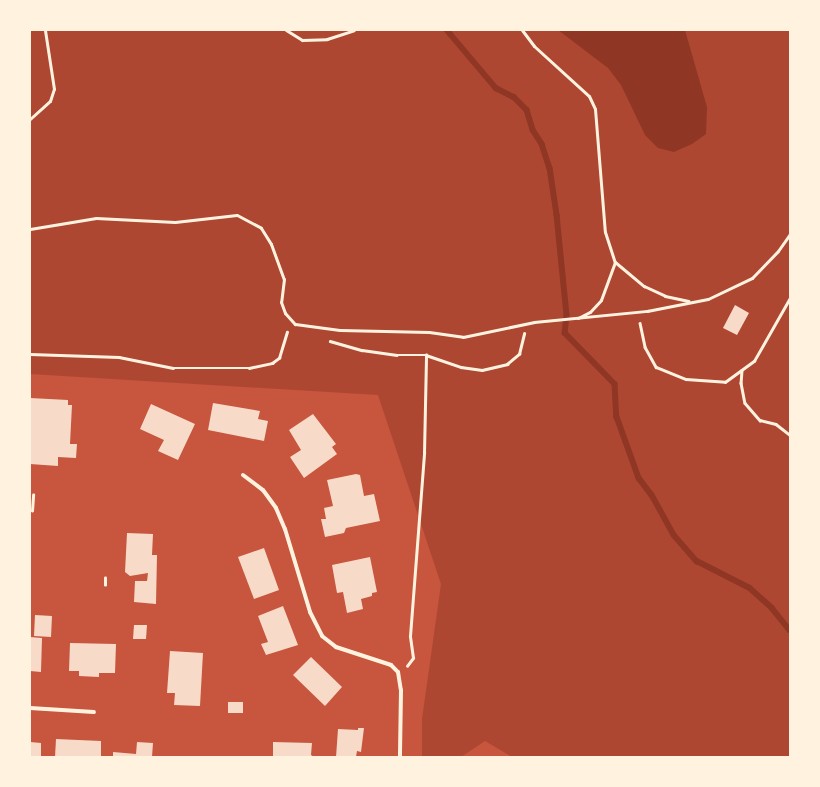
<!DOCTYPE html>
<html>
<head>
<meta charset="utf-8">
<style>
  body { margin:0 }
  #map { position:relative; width:820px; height:787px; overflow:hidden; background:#c8553d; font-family:"Work Sans",sans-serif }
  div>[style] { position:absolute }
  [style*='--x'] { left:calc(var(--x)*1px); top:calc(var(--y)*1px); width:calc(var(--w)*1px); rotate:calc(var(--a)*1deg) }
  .green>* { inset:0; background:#ae4732 }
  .water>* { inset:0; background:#8f3625 }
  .stream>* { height:5.5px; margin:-2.75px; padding:0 2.75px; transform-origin:2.75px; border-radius:2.75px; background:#8f3625 }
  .building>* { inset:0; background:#f7dbc8 }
  .path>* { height:2.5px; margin:-1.25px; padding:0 1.25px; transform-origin:1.25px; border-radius:1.25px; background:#fff3e0 }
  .service>* { height:3px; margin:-1.5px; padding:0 1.5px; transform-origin:1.5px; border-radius:1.5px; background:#fff3e0 }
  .minor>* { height:4px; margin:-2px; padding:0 2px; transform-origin:2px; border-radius:2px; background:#fff3e0 }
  span { translate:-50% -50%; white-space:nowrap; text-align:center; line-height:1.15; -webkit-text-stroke:4px #fff3e0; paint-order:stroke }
  .frame { position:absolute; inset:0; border:31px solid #fff3e0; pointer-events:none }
</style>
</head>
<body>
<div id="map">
  <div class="green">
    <i style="clip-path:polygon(30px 30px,790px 30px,790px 757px,512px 757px,485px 741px,461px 757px,422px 757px,422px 719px,441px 584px,378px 395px,30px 374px)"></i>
  </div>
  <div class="water">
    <i style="clip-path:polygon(558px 30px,685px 30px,707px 107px,706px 134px,692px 144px,674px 152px,658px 148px,645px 135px,621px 85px,608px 68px)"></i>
  </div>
  <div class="stream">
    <i style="--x:447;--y:30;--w:76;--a:49.8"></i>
    <i style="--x:496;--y:88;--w:20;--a:27"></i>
    <i style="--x:514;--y:97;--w:18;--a:45"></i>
    <i style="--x:527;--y:110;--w:21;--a:73"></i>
    <i style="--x:533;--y:130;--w:17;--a:57"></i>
    <i style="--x:542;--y:144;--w:25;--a:72"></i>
    <i style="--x:550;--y:168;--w:48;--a:81.5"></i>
    <i style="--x:557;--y:215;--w:100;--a:84.3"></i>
    <i style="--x:567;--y:315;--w:18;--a:96"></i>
    <i style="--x:565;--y:333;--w:71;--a:45.6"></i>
    <i style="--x:615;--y:384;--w:33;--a:87"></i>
    <i style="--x:617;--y:417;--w:65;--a:70.2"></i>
    <i style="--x:639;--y:478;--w:21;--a:53"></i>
    <i style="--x:652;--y:495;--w:46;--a:61.2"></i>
    <i style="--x:674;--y:535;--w:35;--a:49"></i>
    <i style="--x:697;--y:561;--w:59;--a:27"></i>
    <i style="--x:750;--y:588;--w:30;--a:42"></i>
    <i style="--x:772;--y:608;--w:28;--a:51"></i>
  </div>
  <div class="building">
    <i style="clip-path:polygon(735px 305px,749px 313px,737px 335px,723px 328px)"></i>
    <i style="clip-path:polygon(30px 398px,68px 400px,68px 405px,72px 405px,70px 444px,77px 444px,76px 458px,58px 457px,58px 466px,30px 464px)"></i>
    <i style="clip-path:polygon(213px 403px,260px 411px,258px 419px,268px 421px,264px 441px,208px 430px)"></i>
    <i style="clip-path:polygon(151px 404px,195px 424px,178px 460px,158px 451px,164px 440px,140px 429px)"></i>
    <i style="clip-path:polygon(313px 414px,336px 444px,332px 447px,337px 454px,304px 478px,290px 457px,301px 450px,289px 430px)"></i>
    <i style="clip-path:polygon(356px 474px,360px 475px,364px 496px,374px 494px,380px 521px,346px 528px,344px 533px,325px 537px,321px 519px,326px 519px,324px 508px,333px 506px,327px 480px)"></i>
    <i style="clip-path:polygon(127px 533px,153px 534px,152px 555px,157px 555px,156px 604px,134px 602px,135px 581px,147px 581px,148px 573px,130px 576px,125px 572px)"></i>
    <i style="clip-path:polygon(264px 548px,279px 590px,254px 599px,238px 557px)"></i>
    <i style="clip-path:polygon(370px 557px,377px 592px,372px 593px,372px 596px,361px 599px,363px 609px,347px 613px,343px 592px,337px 593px,332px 565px)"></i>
    <i style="clip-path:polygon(283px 606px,298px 645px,266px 655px,261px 644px,268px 642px,258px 616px)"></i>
    <i style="clip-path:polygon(35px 615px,52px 616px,51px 637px,34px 636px)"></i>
    <i style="clip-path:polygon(134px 625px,147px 625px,146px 639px,133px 639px)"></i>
    <i style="clip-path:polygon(30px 637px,42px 638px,41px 672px,30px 671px)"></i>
    <i style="clip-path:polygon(70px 643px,116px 644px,115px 673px,99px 673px,99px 677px,79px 676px,79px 671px,69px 671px)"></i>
    <i style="clip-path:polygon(170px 651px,203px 653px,200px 706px,174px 705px,175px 693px,167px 693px)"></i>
    <i style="clip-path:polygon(311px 657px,342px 687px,325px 706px,293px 675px)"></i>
    <i style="clip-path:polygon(228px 702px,243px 702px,243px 713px,228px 713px)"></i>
    <i style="clip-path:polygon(358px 728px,364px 728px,361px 752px,357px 751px,356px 757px,336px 757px,338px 729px,358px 730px)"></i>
    <i style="clip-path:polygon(56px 739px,101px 741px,101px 757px,55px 757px)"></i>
    <i style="clip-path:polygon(30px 742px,41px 743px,41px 757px,30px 757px)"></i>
    <i style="clip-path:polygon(137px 742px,153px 743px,152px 757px,113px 757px,113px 752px,136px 754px)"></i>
    <i style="clip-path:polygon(273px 742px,312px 743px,311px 755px,314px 757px,273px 757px)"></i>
  </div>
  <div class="path">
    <i style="--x:640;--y:323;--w:25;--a:78"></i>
    <i style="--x:645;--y:347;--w:23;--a:61"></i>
    <i style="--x:656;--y:367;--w:32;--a:22"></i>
    <i style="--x:686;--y:379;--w:39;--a:4"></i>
    <i style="--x:725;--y:382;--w:36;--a:-36"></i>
    <i style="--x:754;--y:361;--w:73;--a:-60.3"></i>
    <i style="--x:330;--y:341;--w:33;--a:16"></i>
    <i style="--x:362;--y:350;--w:35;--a:8"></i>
    <i style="--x:397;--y:355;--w:29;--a:0"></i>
    <i style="--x:426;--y:355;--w:37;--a:19"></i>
    <i style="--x:461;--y:367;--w:21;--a:8"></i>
    <i style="--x:482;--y:370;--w:26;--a:-13"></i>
    <i style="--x:507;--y:364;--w:16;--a:-40"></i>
    <i style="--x:519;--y:354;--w:21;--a:-76"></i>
    <i style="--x:30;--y:354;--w:89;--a:1.9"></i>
    <i style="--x:119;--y:357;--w:55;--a:11.5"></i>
    <i style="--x:173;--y:368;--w:76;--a:0"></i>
    <i style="--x:249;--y:368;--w:24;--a:-12"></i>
    <i style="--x:272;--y:363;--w:9;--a:-36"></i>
    <i style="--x:279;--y:358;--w:27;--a:-73"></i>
    <i style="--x:742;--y:370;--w:13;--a:94"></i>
    <i style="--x:741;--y:383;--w:20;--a:79"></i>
    <i style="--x:745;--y:403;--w:23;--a:49"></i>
    <i style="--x:760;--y:420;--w:16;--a:14"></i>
    <i style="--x:776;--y:424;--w:18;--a:38"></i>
    <i style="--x:32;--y:511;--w:16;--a:-86"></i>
    <i style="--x:105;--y:585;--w:7;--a:-90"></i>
    <i style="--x:407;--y:666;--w:10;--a:-53"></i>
    <i style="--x:413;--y:658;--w:22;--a:-98"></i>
    <i style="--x:410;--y:636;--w:184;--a:-85.6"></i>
    <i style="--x:424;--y:453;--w:98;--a:-88.8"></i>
  </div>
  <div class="service">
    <i style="--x:286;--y:30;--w:19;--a:32"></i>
    <i style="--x:302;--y:40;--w:25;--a:-2"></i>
    <i style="--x:327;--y:39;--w:28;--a:-18"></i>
    <i style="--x:522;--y:30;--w:20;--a:53"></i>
    <i style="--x:534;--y:46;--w:74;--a:42.3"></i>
    <i style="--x:589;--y:96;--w:14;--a:65"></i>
    <i style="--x:595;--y:109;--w:123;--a:85.4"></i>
    <i style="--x:605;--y:232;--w:32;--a:72"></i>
    <i style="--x:615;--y:262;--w:38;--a:40"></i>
    <i style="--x:644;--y:286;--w:23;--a:25"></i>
    <i style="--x:665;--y:296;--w:24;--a:12"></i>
    <i style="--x:30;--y:119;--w:27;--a:-42"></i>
    <i style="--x:50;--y:101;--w:13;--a:-72"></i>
    <i style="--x:54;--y:89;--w:60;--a:-98.7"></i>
    <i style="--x:30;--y:229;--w:67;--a:-9.5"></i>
    <i style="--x:96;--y:218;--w:79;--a:2.9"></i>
    <i style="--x:175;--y:222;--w:62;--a:-6.4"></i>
    <i style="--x:237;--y:215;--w:27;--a:28"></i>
    <i style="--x:261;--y:228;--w:19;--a:58"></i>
    <i style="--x:271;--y:244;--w:37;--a:70"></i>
    <i style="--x:284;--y:279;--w:23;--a:97"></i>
    <i style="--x:281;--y:302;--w:12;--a:70"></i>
    <i style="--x:285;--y:313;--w:15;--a:48"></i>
    <i style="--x:295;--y:324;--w:45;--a:7.6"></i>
    <i style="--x:340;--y:330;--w:89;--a:1.3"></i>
    <i style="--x:429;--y:332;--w:34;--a:8"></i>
    <i style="--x:463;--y:337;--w:73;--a:-11.9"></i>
    <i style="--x:534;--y:322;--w:114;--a:-5.6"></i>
    <i style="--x:647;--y:311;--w:62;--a:-11.1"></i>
    <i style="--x:708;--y:299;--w:49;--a:-25.5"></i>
    <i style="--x:752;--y:278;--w:37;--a:-46"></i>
    <i style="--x:778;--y:251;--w:21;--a:-55"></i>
    <i style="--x:578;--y:318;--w:13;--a:-27"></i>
    <i style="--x:590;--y:312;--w:16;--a:-47"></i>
    <i style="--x:601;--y:300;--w:40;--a:-69.8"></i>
  </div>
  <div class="minor">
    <i style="--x:243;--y:475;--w:25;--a:37"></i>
    <i style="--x:263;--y:490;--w:22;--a:54"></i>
    <i style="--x:276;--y:508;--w:23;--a:67"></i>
    <i style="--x:285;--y:529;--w:87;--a:73.2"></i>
    <i style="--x:310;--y:612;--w:27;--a:63"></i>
    <i style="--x:322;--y:636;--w:18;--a:38"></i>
    <i style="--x:336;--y:647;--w:58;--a:18.1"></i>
    <i style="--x:391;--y:665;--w:10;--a:45"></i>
    <i style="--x:398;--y:672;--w:18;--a:81"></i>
    <i style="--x:401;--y:690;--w:67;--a:90.9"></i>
    <i style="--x:30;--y:708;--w:64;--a:3.6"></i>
  </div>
  <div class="frame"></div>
</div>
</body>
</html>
